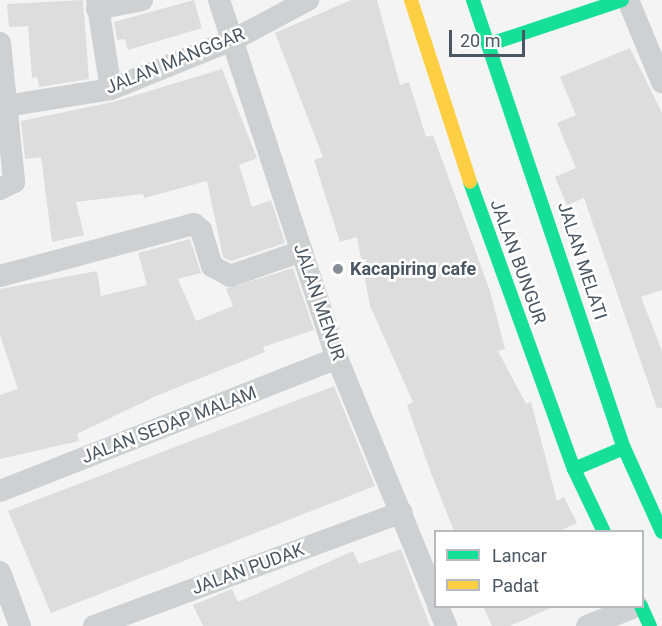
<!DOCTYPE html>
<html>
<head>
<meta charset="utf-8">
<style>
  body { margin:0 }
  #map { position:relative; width:662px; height:626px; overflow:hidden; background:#f4f4f4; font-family:Roboto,sans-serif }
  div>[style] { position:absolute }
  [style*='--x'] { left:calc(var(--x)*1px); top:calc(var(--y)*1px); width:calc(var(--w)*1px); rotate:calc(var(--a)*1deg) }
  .building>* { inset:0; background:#ddddde }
  .street>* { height:22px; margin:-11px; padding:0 11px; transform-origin:11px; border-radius:11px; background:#ced0d2 }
  .fast>* { height:14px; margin:-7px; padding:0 7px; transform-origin:7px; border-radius:7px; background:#16e098 }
  .slow>* { height:14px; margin:-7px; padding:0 7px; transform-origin:7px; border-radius:7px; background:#ffcf43 }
  .dots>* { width:16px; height:16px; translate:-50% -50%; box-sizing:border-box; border:3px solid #fff; border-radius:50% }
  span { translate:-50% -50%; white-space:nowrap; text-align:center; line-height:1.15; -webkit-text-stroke:5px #fff; paint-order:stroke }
  .street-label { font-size:18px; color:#4a5661 }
  .poi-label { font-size:18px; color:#4a5661; font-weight:700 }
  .left { translate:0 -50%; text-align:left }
  .legend { position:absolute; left:434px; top:530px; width:210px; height:78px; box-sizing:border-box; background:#fff; border:2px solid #b7bbc0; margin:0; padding:8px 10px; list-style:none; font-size:18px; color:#4a5661 }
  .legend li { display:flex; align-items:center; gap:12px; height:30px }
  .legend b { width:30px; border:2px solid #b7bbc0 }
  .scale { position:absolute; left:449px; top:30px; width:76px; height:27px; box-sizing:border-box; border:3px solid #4a5661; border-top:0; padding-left:8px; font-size:18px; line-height:21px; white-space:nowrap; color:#4a5661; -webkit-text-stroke:4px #fff; paint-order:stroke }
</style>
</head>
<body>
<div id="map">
  <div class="building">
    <i style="clip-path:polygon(83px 0,89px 79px,39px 87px,37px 77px,32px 78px,28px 26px,9px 27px,7px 4px)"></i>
    <i style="clip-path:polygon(194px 0,202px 28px,128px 50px,125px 39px,117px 40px,114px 22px)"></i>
    <i style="clip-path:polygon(351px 0,377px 0,400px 85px,409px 82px,426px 137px,433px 135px,490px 291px,505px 349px,498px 351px,526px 404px,531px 402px,557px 501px,564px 497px,577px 523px,559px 531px,454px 531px,431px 473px,407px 405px,413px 402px,370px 306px,357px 237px,340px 242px,314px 160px,323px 157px,275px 33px)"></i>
    <i style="clip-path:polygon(630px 48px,662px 113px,662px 290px,641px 297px,662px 351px,662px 408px,657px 408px,584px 198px,567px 205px,555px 177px,576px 168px,557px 123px,576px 115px,560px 77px)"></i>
    <i style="clip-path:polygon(222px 69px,257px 158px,239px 165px,252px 207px,271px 200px,285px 243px,231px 261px,223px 257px,207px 181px,144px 198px,143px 194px,76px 202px,84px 235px,52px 242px,41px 157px,25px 159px,21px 121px,113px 102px)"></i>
    <i style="clip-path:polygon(190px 239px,201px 273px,178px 279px,196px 321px,233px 306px,226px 289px,293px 268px,314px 330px,263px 347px,265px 352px,156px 396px,77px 434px,79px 441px,0 459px,0 395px,18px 389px,0 335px,0 289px,97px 271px,101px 296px,147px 285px,138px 253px)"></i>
    <i style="clip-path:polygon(334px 386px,375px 486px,51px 613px,8px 511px)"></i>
    <i style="clip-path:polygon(401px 549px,430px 626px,203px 626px,193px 605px,232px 589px,238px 602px,353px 551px,359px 564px)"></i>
    <i style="clip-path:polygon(483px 606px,555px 606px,510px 626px,492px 626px)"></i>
  </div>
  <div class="street">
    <i style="--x:97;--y:0;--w:90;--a:81.1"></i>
    <i style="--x:219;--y:0;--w:377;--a:71.8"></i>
    <i style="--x:337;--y:358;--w:261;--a:67.7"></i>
    <i style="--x:628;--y:0;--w:89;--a:67.5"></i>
    <i style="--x:97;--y:9;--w:46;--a:-11.3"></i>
    <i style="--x:0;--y:43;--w:140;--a:84.2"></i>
    <i style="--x:14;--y:182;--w:16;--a:153"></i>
    <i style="--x:0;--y:107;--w:112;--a:-9.2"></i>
    <i style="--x:111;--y:89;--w:134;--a:-22"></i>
    <i style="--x:235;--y:39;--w:83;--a:-28.1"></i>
    <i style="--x:0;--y:276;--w:201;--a:-15"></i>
    <i style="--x:194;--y:224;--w:9;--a:41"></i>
    <i style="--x:201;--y:230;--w:38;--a:73"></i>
    <i style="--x:212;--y:266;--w:21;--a:29"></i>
    <i style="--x:230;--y:276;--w:76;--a:-19.1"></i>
    <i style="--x:0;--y:491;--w:362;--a:-21.5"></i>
    <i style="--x:0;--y:572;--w:58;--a:69.7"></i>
    <i style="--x:438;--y:606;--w:22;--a:68"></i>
    <i style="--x:94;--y:626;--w:328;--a:-20.3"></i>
    <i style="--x:587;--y:626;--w:54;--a:-21.8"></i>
  </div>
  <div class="fast">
    <i style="--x:473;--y:0;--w:473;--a:71.4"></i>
    <i style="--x:624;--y:448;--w:92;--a:65.7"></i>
    <i style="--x:490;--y:44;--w:139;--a:-18.4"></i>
    <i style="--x:470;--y:182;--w:305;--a:70.1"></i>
    <i style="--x:574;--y:469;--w:70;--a:64.5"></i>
    <i style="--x:574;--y:469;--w:54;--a:-22.8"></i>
    <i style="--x:641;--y:606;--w:22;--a:66"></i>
  </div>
  <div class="slow">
    <i style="--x:411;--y:0;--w:191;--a:72"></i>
  </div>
  <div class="dots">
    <i style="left:338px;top:269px;background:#868d94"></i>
  </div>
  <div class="street-label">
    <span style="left:175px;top:61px;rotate:-22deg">JALAN MANGGAR</span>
    <span style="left:582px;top:261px;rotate:72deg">JALAN MELATI</span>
    <span style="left:518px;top:262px;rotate:70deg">JALAN BUNGUR</span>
    <span style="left:319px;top:302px;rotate:71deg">JALAN MENUR</span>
    <span style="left:169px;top:425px;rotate:-21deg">JALAN SEDAP MALAM</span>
    <span style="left:248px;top:569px;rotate:-20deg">JALAN PUDAK</span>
  </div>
  <div class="poi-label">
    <span class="left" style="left:350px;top:269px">Kacapiring cafe</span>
  </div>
  <ul class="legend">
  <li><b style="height:8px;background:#16e098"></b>Lancar</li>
  <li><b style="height:8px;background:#ffcf43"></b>Padat</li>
  </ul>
  <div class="scale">20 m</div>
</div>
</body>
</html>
